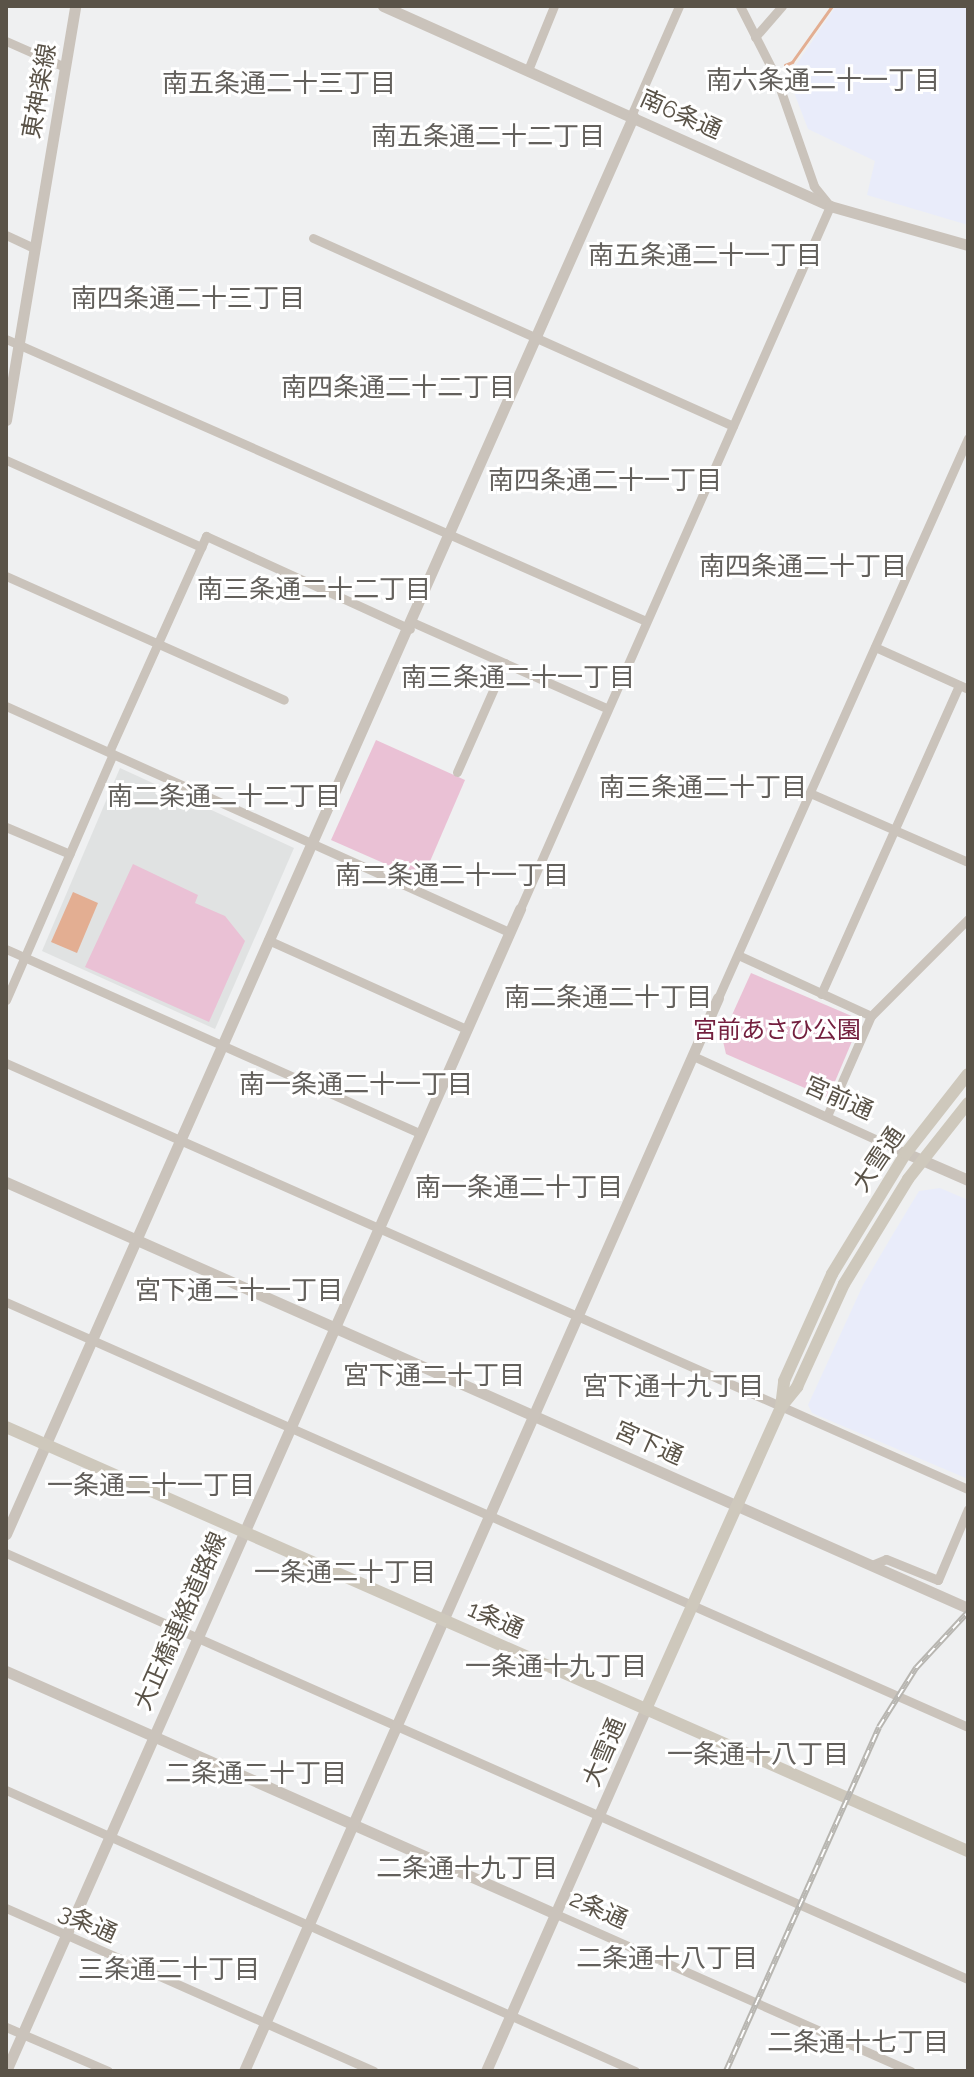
<!DOCTYPE html>
<html>
<head>
<meta charset="utf-8">
<style>
  body { margin:0 }
  #map { position:relative; width:974px; height:2077px; overflow:hidden; background:#eff0f1; font-family:Raleway,"Noto Sans JP",sans-serif }
  div>[style] { position:absolute }
  [style*='--x'] { left:calc(var(--x)*1px); top:calc(var(--y)*1px); width:calc(var(--w)*1px); rotate:calc(var(--a)*1deg) }
  .commercial>* { inset:0; background:#e9ecfa }
  .education>* { inset:0; background:#e0e2e2 }
  .green>* { inset:0; background:#eac1d5 }
  .water>* { inset:0; background:#e3ae92 }
  .stream>* { height:3px; margin:-1.5px; padding:0 1.5px; transform-origin:1.5px; border-radius:1.5px; background:#e3ae92 }
  .minor>* { height:9px; margin:-4.5px; padding:0 4.5px; transform-origin:4.5px; border-radius:4.5px; background:#cac3bb }
  .tertiary>* { height:11px; margin:-5.5px; padding:0 5.5px; transform-origin:5.5px; border-radius:5.5px; background:#cac3bb }
  .secondary>* { height:12px; margin:-6px; padding:0 6px; transform-origin:6px; border-radius:6px; background:#cec8bc }
  .rail>* { height:6px; margin-top:-3px; transform-origin:0; background:repeating-linear-gradient(90deg,#fff 0 9px,#b8b6b1 0 18px); box-sizing:border-box; border-block:2px solid #b8b6b1 }
  span { translate:-50% -50%; white-space:nowrap; text-align:center; line-height:1.15; -webkit-text-stroke:6px #fff; paint-order:stroke }
  .street-label { font-size:24px; color:#5a5348 }
  .park-label { font-size:24px; color:#74203f }
  .neighbourhood-label { font-size:26px; color:#63605c }
  .frame { position:absolute; inset:0; border:8px solid #5a5348; pointer-events:none }
</style>
</head>
<body>
<div id="map">
  <div class="commercial">
    <i style="clip-path:polygon(836px 6px,968px 6px,968px 225px,867px 195px,875px 161px,808px 129px,788px 77px)"></i>
    <i style="clip-path:polygon(940px 1188px,968px 1200px,968px 1479px,812px 1413px,808px 1405px,863px 1285px,893px 1234px,919px 1191px)"></i>
  </div>
  <div class="education">
    <i style="clip-path:polygon(120px 768px,294px 848px,215px 1029px,42px 951px)"></i>
  </div>
  <div class="green">
    <i style="clip-path:polygon(376px 740px,465px 780px,422px 880px,331px 840px)"></i>
    <i style="clip-path:polygon(133px 864px,198px 895px,195px 903px,225px 916px,245px 941px,209px 1022px,85px 967px)"></i>
    <i style="clip-path:polygon(751px 973px,861px 1020px,828px 1098px,726px 1054px,722px 1037px)"></i>
  </div>
  <div class="water">
    <i style="clip-path:polygon(73px 892px,98px 903px,77px 953px,51px 942px)"></i>
  </div>
  <div class="stream">
    <i style="--x:785;--y:65;--w:8;--a:-23"></i>
    <i style="--x:792;--y:62;--w:69;--a:-54.5"></i>
  </div>
  <div class="minor">
    <i style="--x:755;--y:37;--w:41;--a:-48.9"></i>
    <i style="--x:6;--y:41;--w:64;--a:23.8"></i>
    <i style="--x:528;--y:70;--w:69;--a:-67.9"></i>
    <i style="--x:631;--y:116;--w:120;--a:-66.4"></i>
    <i style="--x:6;--y:235;--w:31;--a:25"></i>
    <i style="--x:313;--y:238;--w:460;--a:24.1"></i>
    <i style="--x:6;--y:339;--w:699;--a:23.78"></i>
    <i style="--x:6;--y:460;--w:214;--a:24"></i>
    <i style="--x:6;--y:576;--w:304;--a:24"></i>
    <i style="--x:412;--y:622;--w:214;--a:23.9"></i>
    <i style="--x:875;--y:647;--w:102;--a:24.3"></i>
    <i style="--x:6;--y:706;--w:551;--a:24.19"></i>
    <i style="--x:109;--y:752;--w:237;--a:-65.8"></i>
    <i style="--x:206;--y:536;--w:224;--a:24.5"></i>
    <i style="--x:457;--y:772;--w:119;--a:-66.2"></i>
    <i style="--x:810;--y:793;--w:172;--a:23.6"></i>
    <i style="--x:6;--y:827;--w:69;--a:22.9"></i>
    <i style="--x:520;--y:909;--w:768;--a:-66.2"></i>
    <i style="--x:830;--y:206;--w:26;--a:-129"></i>
    <i style="--x:814;--y:186;--w:115;--a:-109.2"></i>
    <i style="--x:776;--y:77;--w:80;--a:-116.9"></i>
    <i style="--x:268;--y:940;--w:217;--a:24.2"></i>
    <i style="--x:6;--y:949;--w:453;--a:24"></i>
    <i style="--x:738;--y:955;--w:146;--a:24.6"></i>
    <i style="--x:821;--y:994;--w:338;--a:-65.9"></i>
    <i style="--x:718;--y:998;--w:613;--a:-65.94"></i>
    <i style="--x:6;--y:1000;--w:268;--a:-66.5"></i>
    <i style="--x:693;--y:1056;--w:234;--a:24.5"></i>
    <i style="--x:6;--y:1063;--w:1052;--a:23.89"></i>
    <i style="--x:827;--y:1116;--w:109;--a:-66.3"></i>
    <i style="--x:871;--y:1016;--w:137;--a:-45"></i>
    <i style="--x:6;--y:1302;--w:1052;--a:23.84"></i>
    <i style="--x:6;--y:1553;--w:1052;--a:23.89"></i>
    <i style="--x:872;--y:1565;--w:15;--a:-23"></i>
    <i style="--x:886;--y:1559;--w:56;--a:22"></i>
    <i style="--x:938;--y:1580;--w:77;--a:-67.1"></i>
    <i style="--x:6;--y:1790;--w:689;--a:24.07"></i>
    <i style="--x:6;--y:1908;--w:402;--a:23.9"></i>
    <i style="--x:556;--y:1914;--w:388;--a:23.9"></i>
    <i style="--x:6;--y:2027;--w:111;--a:23.3"></i>
  </div>
  <div class="tertiary">
    <i style="--x:383;--y:6;--w:490;--a:24.1"></i>
    <i style="--x:830;--y:206;--w:143;--a:15.8"></i>
    <i style="--x:6;--y:420;--w:420;--a:-80.5"></i>
    <i style="--x:906;--y:1153;--w:68;--a:23.5"></i>
    <i style="--x:6;--y:1182;--w:1052;--a:23.89"></i>
    <i style="--x:6;--y:1534;--w:1550;--a:-66.13"></i>
    <i style="--x:6;--y:1671;--w:601;--a:23.84"></i>
    <i style="--x:6;--y:2071;--w:1271;--a:-66.14"></i>
    <i style="--x:244;--y:2071;--w:1173;--a:-66.17"></i>
    <i style="--x:486;--y:2071;--w:396;--a:-66.2"></i>
  </div>
  <div class="secondary">
    <i style="--x:781;--y:1407;--w:26;--a:-83"></i>
    <i style="--x:784;--y:1381;--w:117;--a:-65.8"></i>
    <i style="--x:832;--y:1274;--w:142;--a:-58.6"></i>
    <i style="--x:906;--y:1153;--w:100;--a:-51.9"></i>
    <i style="--x:6;--y:1427;--w:1051;--a:23.79"></i>
    <i style="--x:646;--y:1709;--w:331;--a:-65.9"></i>
    <i style="--x:781;--y:1407;--w:26;--a:-51"></i>
    <i style="--x:797;--y:1387;--w:113;--a:-65.5"></i>
    <i style="--x:844;--y:1284;--w:123;--a:-58.6"></i>
    <i style="--x:908;--y:1179;--w:97;--a:-51.7"></i>
  </div>
  <div class="rail">
    <i style="--x:726;--y:2071;--w:376;--a:-66"></i>
    <i style="--x:879;--y:1727;--w:70;--a:-57.9"></i>
    <i style="--x:916;--y:1668;--w:76;--a:-47.1"></i>
  </div>
  <div class="street-label">
    <span style="left:39px;top:91px;rotate:-80deg">東神楽線</span>
    <span style="left:681px;top:114px;rotate:24deg">南6条通</span>
    <span style="left:839px;top:1098px;rotate:24deg">宮前通</span>
    <span style="left:878px;top:1159px;rotate:-56deg">大雪通</span>
    <span style="left:649px;top:1443px;rotate:24deg">宮下通</span>
    <span style="left:496px;top:1619px;rotate:24deg">1条通</span>
    <span style="left:180px;top:1621px;rotate:-66deg">大正橋連絡道路線</span>
    <span style="left:604px;top:1752px;rotate:-67deg">大雪通</span>
    <span style="left:599px;top:1909px;rotate:24deg">2条通</span>
    <span style="left:88px;top:1923px;rotate:24deg">3条通</span>
  </div>
  <div class="park-label">
    <span style="left:777px;top:1030px">宮前あさひ公園</span>
  </div>
  <div class="neighbourhood-label">
    <span style="left:823px;top:81px">南六条通二十一丁目</span>
    <span style="left:279px;top:84px">南五条通二十三丁目</span>
    <span style="left:488px;top:137px">南五条通二十二丁目</span>
    <span style="left:705px;top:256px">南五条通二十一丁目</span>
    <span style="left:188px;top:299px">南四条通二十三丁目</span>
    <span style="left:398px;top:388px">南四条通二十二丁目</span>
    <span style="left:605px;top:481px">南四条通二十一丁目</span>
    <span style="left:803px;top:567px">南四条通二十丁目</span>
    <span style="left:314px;top:590px">南三条通二十二丁目</span>
    <span style="left:518px;top:678px">南三条通二十一丁目</span>
    <span style="left:703px;top:788px">南三条通二十丁目</span>
    <span style="left:224px;top:797px">南二条通二十二丁目</span>
    <span style="left:452px;top:876px">南二条通二十一丁目</span>
    <span style="left:608px;top:998px">南二条通二十丁目</span>
    <span style="left:356px;top:1085px">南一条通二十一丁目</span>
    <span style="left:519px;top:1188px">南一条通二十丁目</span>
    <span style="left:239px;top:1291px">宮下通二十一丁目</span>
    <span style="left:434px;top:1376px">宮下通二十丁目</span>
    <span style="left:673px;top:1387px">宮下通十九丁目</span>
    <span style="left:151px;top:1486px">一条通二十一丁目</span>
    <span style="left:345px;top:1573px">一条通二十丁目</span>
    <span style="left:556px;top:1667px">一条通十九丁目</span>
    <span style="left:758px;top:1755px">一条通十八丁目</span>
    <span style="left:256px;top:1774px">二条通二十丁目</span>
    <span style="left:467px;top:1869px">二条通十九丁目</span>
    <span style="left:667px;top:1959px">二条通十八丁目</span>
    <span style="left:169px;top:1970px">三条通二十丁目</span>
    <span style="left:858px;top:2043px">二条通十七丁目</span>
  </div>
  <div class="frame"></div>
</div>
</body>
</html>
